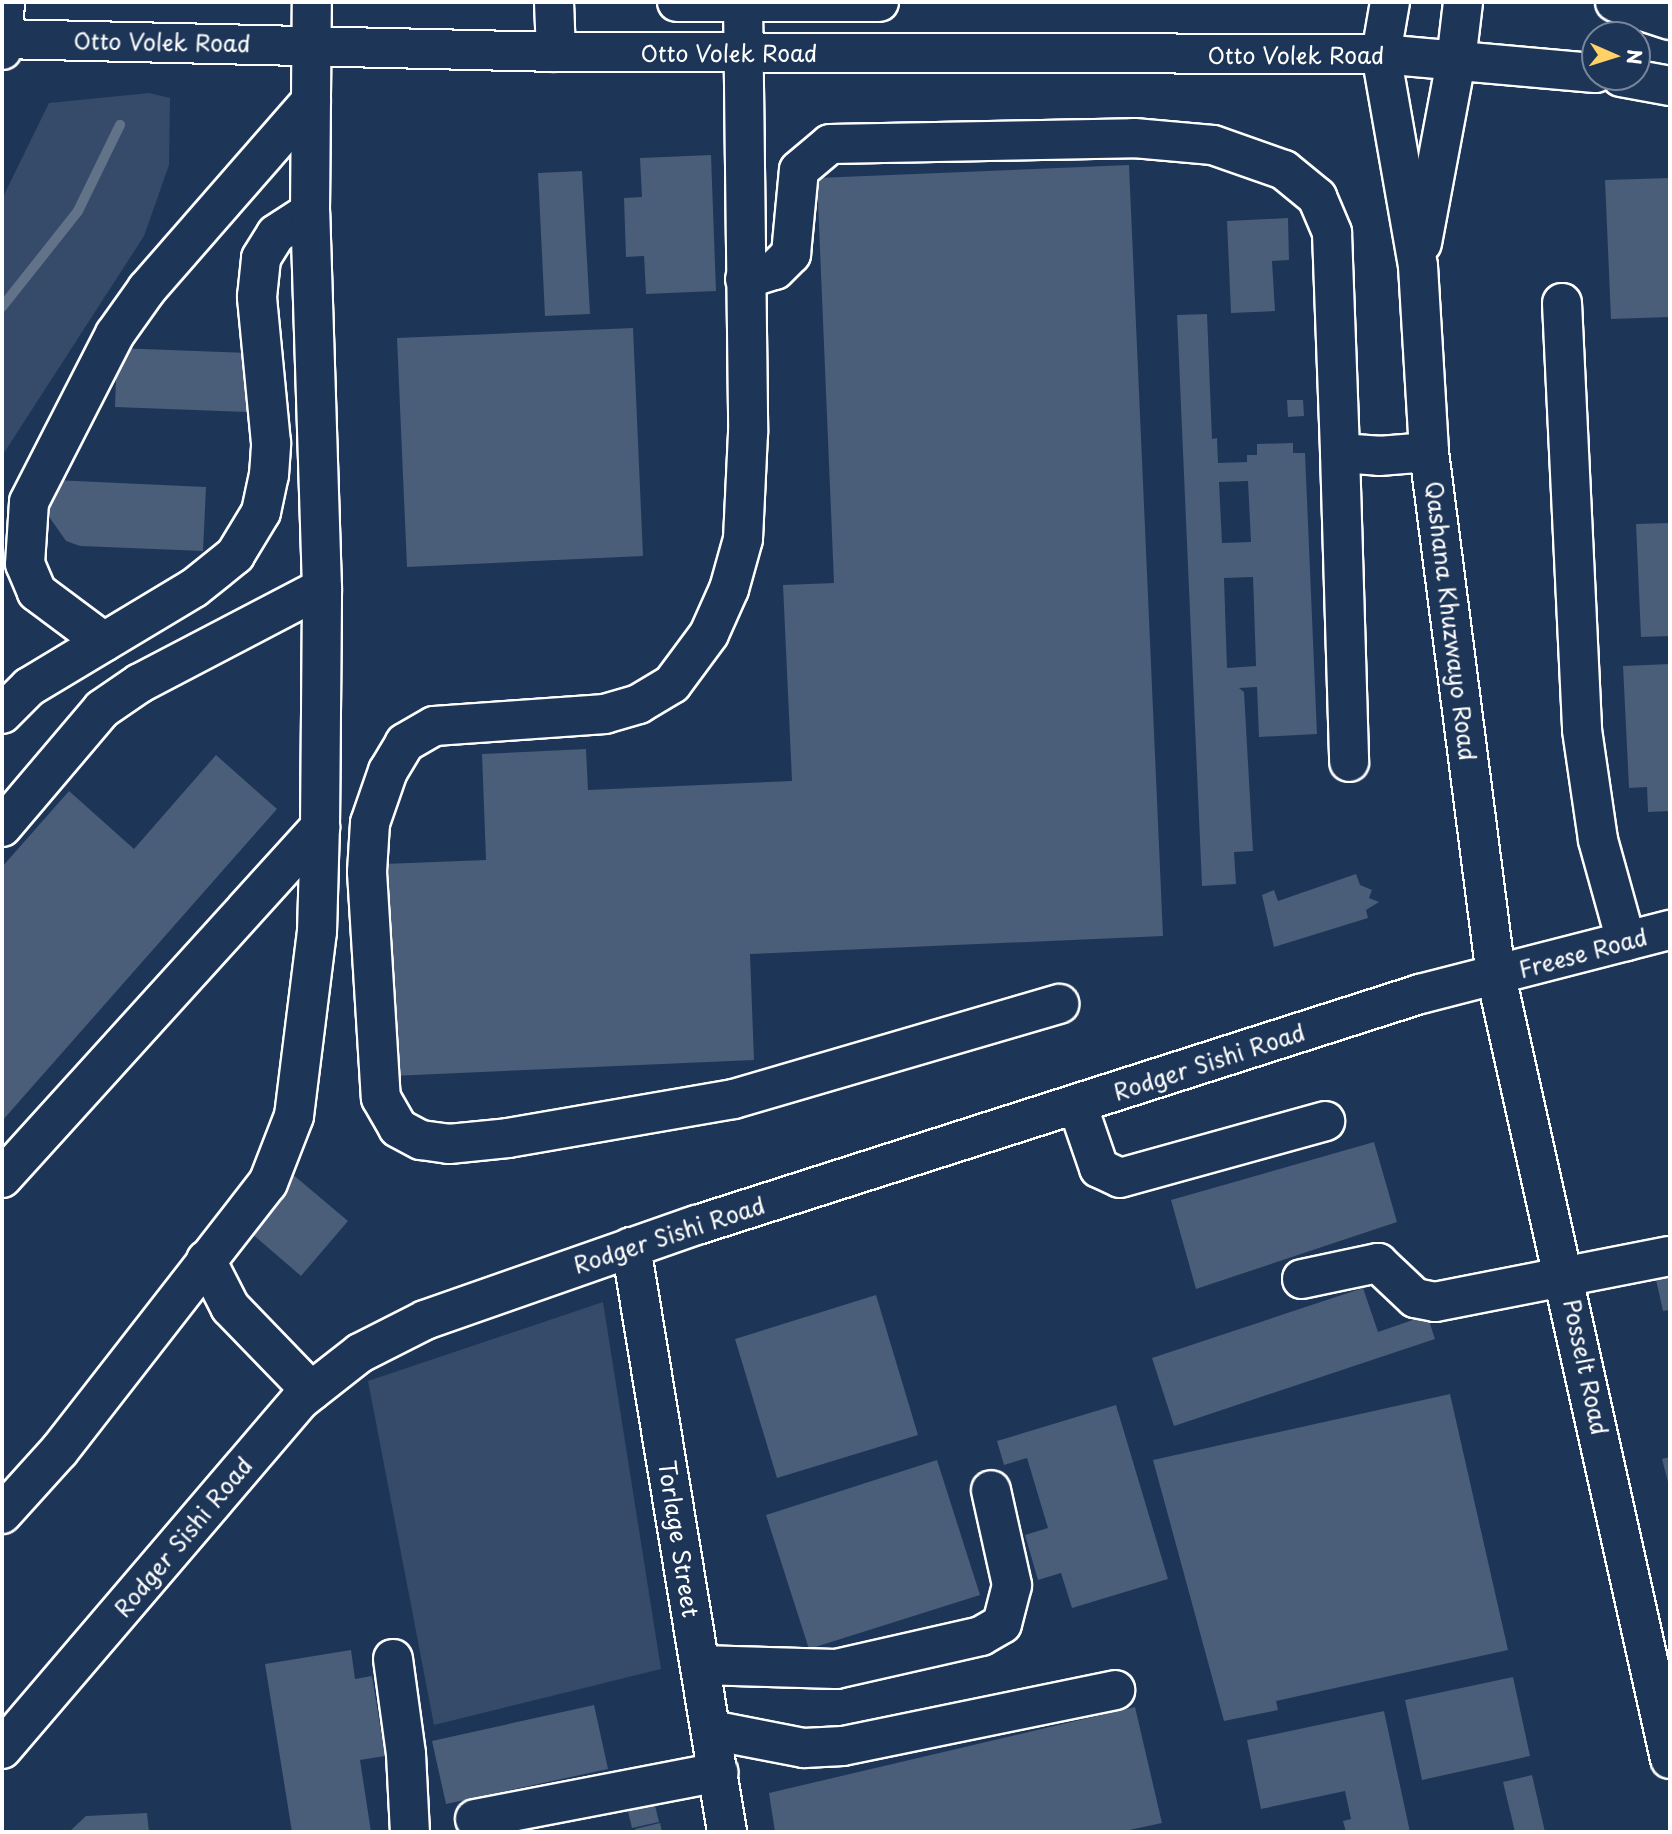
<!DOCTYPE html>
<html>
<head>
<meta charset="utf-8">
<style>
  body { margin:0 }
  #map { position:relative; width:1672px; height:1834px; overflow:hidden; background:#1d3557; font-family:"Playpen Sans",sans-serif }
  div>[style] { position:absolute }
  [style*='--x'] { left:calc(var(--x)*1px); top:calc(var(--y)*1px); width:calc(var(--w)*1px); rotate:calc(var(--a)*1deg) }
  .green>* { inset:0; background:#364b69 }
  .stream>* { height:10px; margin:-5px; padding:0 5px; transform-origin:5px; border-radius:5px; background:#617289 }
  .building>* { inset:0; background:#4a5d79 }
  .roads { filter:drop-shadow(2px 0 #fff) drop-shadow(-2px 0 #fff) drop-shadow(0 2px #fff) drop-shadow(0 -2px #fff) }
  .minor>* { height:38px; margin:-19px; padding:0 19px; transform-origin:19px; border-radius:19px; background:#1d3557 }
  .major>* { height:38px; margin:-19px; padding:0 19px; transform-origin:19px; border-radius:19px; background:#1d3557 }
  span { translate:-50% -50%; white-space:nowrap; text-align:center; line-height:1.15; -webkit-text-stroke:5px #1d3557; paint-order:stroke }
  .street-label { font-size:23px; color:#fff }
  .frame { position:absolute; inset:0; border:4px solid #fff; pointer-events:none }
  .north { position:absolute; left:1581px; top:21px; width:70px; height:70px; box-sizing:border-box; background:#1d3557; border:2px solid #77869a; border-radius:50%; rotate:93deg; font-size:19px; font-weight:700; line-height:28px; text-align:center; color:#fff }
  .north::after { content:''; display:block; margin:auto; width:24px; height:32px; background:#ffd166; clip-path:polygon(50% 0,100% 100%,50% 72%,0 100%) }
</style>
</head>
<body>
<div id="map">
  <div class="green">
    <i style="clip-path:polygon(149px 93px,170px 98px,169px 165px,144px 236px,2px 456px,2px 199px,49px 103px)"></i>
    <i style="clip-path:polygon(603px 1302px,661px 1669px,434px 1725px,368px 1381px)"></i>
  </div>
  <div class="stream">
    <i style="--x:2;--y:307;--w:122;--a:-51.6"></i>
    <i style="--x:78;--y:211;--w:96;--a:-64"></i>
  </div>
  <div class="building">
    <i style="clip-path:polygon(711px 155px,716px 291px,646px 294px,644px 256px,626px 257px,624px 198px,642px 197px,640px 158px)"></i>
    <i style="clip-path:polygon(1129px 165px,1163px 936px,750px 954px,754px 1060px,392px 1076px,383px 864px,486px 860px,482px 754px,586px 749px,588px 790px,792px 781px,783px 585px,834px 583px,817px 178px)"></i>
    <i style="clip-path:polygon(582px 171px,590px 314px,545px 316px,538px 173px)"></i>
    <i style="clip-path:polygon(1670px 178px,1670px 317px,1611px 319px,1605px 180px)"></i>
    <i style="clip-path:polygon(1288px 218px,1289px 260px,1272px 261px,1275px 311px,1231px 313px,1227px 221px)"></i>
    <i style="clip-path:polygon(evenodd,1207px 314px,1212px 439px,1217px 438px,1218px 463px,1247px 462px,1247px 455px,1257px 455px,1257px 444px,1293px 443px,1293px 453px,1305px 453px,1317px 734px,1259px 737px,1257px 687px,1239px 688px,1244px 692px,1253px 851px,1234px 852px,1236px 884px,1202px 886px,1177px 315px,1207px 314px,1248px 481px,1251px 542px,1222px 543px,1219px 482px,1248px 481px,1207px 314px,1253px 577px,1256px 666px,1227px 668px,1224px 578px,1253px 577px)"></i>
    <i style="clip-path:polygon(633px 328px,643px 556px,407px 567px,397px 338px)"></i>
    <i style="clip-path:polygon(117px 348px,249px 353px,247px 412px,115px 407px)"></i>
    <i style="clip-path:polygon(1287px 400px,1303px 400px,1304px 416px,1288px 417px)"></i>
    <i style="clip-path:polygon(54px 480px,206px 487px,203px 551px,80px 546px,66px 541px,50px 518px,49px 496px)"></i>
    <i style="clip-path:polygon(1669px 523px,1670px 636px,1641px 637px,1636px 524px)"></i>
    <i style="clip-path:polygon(1670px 664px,1670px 811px,1648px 812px,1647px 787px,1629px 788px,1623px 666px)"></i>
    <i style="clip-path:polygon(216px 755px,277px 809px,2px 1121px,2px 867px,69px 791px,134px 849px)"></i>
    <i style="clip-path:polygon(1356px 874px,1360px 885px,1372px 890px,1369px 898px,1379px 902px,1366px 910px,1368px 918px,1274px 947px,1262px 895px,1274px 890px,1278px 901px)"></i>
    <i style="clip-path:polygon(1374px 1142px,1397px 1222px,1196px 1289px,1171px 1200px)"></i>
    <i style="clip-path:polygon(291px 1173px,348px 1221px,301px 1276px,244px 1227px)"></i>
    <i style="clip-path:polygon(1670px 1271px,1670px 1310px,1663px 1311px,1655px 1275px)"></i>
    <i style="clip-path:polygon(1363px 1288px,1378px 1332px,1427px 1315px,1435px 1339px,1174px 1426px,1152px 1358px)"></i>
    <i style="clip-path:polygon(876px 1295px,918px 1435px,777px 1478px,735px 1339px)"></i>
    <i style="clip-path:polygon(1450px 1394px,1508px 1650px,1276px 1701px,1278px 1710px,1224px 1721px,1153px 1460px)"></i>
    <i style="clip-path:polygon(1116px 1405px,1168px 1579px,1072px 1608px,1061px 1573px,1038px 1580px,1025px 1535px,1048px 1528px,1027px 1458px,1004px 1465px,997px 1441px)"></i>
    <i style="clip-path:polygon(1670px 1457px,1670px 1481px,1668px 1482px,1662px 1459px)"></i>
    <i style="clip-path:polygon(937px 1460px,980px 1595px,809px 1649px,766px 1515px)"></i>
    <i style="clip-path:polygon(351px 1650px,355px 1679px,372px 1676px,385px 1756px,360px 1760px,371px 1832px,292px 1832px,265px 1664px)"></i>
    <i style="clip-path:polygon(1513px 1677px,1530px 1756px,1422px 1780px,1405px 1700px)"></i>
    <i style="clip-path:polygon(594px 1705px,608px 1769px,446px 1804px,432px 1741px)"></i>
    <i style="clip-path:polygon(1135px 1707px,1162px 1823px,1120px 1832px,775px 1832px,769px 1793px)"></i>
    <i style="clip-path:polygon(1384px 1711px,1410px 1832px,1346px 1832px,1343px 1821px,1351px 1819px,1345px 1791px,1261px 1809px,1247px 1740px)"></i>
    <i style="clip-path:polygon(1532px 1775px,1545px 1832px,1515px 1832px,1503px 1782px)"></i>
    <i style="clip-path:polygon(653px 1797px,659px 1822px,632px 1828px,626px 1803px)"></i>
    <i style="clip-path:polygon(147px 1813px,149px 1832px,69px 1832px,86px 1816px)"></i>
    <i style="clip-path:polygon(660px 1823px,662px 1832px,635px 1832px,635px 1829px)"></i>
  </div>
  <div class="roads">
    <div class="minor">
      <i style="--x:554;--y:2;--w:50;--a:87.7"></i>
      <i style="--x:1615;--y:2;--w:58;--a:18.1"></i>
      <i style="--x:743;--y:3;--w:430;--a:89.3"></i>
      <i style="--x:748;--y:433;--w:106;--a:92.7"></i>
      <i style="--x:743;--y:539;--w:52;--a:105.6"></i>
      <i style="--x:729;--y:589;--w:49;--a:114"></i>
      <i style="--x:709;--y:634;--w:62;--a:126.5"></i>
      <i style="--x:672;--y:684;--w:39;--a:149"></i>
      <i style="--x:639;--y:704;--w:35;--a:164"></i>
      <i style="--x:605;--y:714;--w:171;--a:176"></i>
      <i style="--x:434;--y:726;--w:34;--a:150"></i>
      <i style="--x:405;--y:743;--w:33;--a:121"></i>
      <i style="--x:388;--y:771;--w:55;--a:109.1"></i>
      <i style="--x:370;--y:823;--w:49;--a:93.5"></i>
      <i style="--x:367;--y:872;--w:226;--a:86.5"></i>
      <i style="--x:381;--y:1098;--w:34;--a:60"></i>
      <i style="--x:398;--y:1128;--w:26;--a:28"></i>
      <i style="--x:421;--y:1140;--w:28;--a:8"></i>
      <i style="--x:449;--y:1144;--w:59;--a:-5.8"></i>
      <i style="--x:508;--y:1138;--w:229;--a:-9.8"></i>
      <i style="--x:734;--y:1099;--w:339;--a:-16.3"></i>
      <i style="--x:2;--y:50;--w:48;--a:-86.4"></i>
      <i style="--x:1381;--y:54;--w:215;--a:80.1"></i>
      <i style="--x:1418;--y:266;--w:186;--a:86.6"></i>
      <i style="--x:1429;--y:452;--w:528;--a:82.71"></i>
      <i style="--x:1496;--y:976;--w:802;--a:77.47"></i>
      <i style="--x:1422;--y:243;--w:185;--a:-79.4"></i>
      <i style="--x:745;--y:279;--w:31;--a:-17"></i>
      <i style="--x:775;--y:270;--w:23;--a:-45"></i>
      <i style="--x:791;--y:254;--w:84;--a:-84.6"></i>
      <i style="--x:799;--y:170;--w:40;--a:-40"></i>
      <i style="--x:830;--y:144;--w:304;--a:-1.1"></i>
      <i style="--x:1134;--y:138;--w:79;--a:5.1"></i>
      <i style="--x:1213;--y:145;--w:75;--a:19.4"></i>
      <i style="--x:1284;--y:170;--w:43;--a:39.3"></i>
      <i style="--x:1317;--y:197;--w:39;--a:67"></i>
      <i style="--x:1332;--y:233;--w:220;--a:87.9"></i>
      <i style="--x:1340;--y:453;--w:39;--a:4"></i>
      <i style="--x:1379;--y:456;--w:50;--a:-4.6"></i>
      <i style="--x:1562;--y:303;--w:427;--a:87.3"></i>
      <i style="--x:1582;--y:730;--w:111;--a:81.7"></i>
      <i style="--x:1598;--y:840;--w:105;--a:74.5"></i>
      <i style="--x:1340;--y:453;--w:309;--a:88.3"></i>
      <i style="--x:104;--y:642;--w:84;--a:-143.3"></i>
      <i style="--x:37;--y:592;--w:30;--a:-113"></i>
      <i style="--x:25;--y:564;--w:62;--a:-86.3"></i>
      <i style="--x:29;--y:502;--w:189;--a:-62.9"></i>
      <i style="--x:115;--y:334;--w:55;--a:-54.6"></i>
      <i style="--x:147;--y:289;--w:249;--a:-48.9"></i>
      <i style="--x:2;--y:714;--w:38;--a:-45"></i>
      <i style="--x:29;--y:687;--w:192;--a:-31"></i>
      <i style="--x:194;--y:588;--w:53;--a:-38.8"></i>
      <i style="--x:235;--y:555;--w:50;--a:-58.8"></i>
      <i style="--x:261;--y:512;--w:38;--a:-78"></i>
      <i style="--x:269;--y:475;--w:32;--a:-86"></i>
      <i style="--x:271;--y:443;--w:147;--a:-95.5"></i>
      <i style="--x:257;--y:297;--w:39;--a:-84"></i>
      <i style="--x:261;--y:258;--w:28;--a:-58"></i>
      <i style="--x:276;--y:234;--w:40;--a:-32.9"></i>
      <i style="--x:2;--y:827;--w:155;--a:-49.7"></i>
      <i style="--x:102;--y:709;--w:46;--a:-34.4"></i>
      <i style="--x:140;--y:683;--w:205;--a:-27.6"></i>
      <i style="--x:1077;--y:1104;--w:68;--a:71"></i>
      <i style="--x:1099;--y:1168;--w:23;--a:25"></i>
      <i style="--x:1120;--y:1178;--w:213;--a:-15.5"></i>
      <i style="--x:2;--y:1178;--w:474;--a:-47.8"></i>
      <i style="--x:631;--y:1247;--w:593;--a:80.68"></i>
      <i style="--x:206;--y:1260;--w:53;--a:62.9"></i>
      <i style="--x:230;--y:1307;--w:117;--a:46"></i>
      <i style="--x:1302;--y:1279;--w:78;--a:-11.9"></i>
      <i style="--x:1378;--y:1263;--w:51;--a:43.4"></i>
      <i style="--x:1415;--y:1298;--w:20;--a:11"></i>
      <i style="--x:1435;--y:1302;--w:239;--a:-11.1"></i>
      <i style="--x:2;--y:1514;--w:85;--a:-47.9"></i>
      <i style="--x:59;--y:1451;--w:340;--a:-52.1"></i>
      <i style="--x:268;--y:1183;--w:72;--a:-68.8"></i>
      <i style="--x:294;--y:1116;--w:185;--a:-82.9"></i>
      <i style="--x:317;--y:932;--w:105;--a:-88.4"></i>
      <i style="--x:320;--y:827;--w:239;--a:-89.5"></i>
      <i style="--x:322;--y:588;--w:376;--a:-91.8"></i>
      <i style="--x:310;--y:212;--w:210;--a:-89.5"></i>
      <i style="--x:393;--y:1659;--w:96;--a:82.2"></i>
      <i style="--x:406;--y:1754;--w:78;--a:87.1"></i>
      <i style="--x:700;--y:1665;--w:136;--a:1.7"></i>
      <i style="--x:836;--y:1669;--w:149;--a:-12.8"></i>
      <i style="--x:981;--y:1636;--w:24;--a:-30"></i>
      <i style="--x:1002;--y:1624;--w:40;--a:-75.6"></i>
      <i style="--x:1012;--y:1585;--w:97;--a:-102.5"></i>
      <i style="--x:711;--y:1730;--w:95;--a:11"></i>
      <i style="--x:804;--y:1748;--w:39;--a:-3"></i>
      <i style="--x:843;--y:1746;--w:278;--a:-11.6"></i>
      <i style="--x:2;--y:1749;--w:459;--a:-49.5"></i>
      <i style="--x:300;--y:1400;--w:76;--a:-38.1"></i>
      <i style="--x:360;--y:1353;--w:73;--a:-26.9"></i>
      <i style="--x:425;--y:1320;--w:288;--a:-19.3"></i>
      <i style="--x:697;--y:1225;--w:759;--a:-17.72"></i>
      <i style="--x:1420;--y:994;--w:258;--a:-14.4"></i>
      <i style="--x:475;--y:1819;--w:248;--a:-10.9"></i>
    </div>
    <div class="major">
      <i style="--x:677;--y:2;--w:202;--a:0"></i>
      <i style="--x:2;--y:39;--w:554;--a:1.34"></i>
      <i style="--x:556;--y:52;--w:825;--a:0.14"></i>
      <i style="--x:1381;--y:54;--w:215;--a:5.1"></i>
      <i style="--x:1381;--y:54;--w:53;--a:-80.2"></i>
      <i style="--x:1456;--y:61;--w:59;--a:-83.2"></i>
      <i style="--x:1621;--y:77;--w:50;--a:10.4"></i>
    </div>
  </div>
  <div class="street-label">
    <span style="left:162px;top:42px;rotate:1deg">Otto Volek Road</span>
    <span style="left:729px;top:53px">Otto Volek Road</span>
    <span style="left:1296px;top:55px">Otto Volek Road</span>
    <span style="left:1451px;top:621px;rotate:83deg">Qashana Khuzwayo Road</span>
    <span style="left:1583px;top:953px;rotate:-15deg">Freese Road</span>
    <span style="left:1209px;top:1062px;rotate:-18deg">Rodger Sishi Road</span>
    <span style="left:669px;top:1235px;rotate:-18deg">Rodger Sishi Road</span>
    <span style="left:1586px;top:1367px;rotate:78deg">Posselt Road</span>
    <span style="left:183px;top:1537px;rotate:-50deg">Rodger Sishi Road</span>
    <span style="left:679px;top:1539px;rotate:81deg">Torlage Street</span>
  </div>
  <div class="frame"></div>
  <div class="north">N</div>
</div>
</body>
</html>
